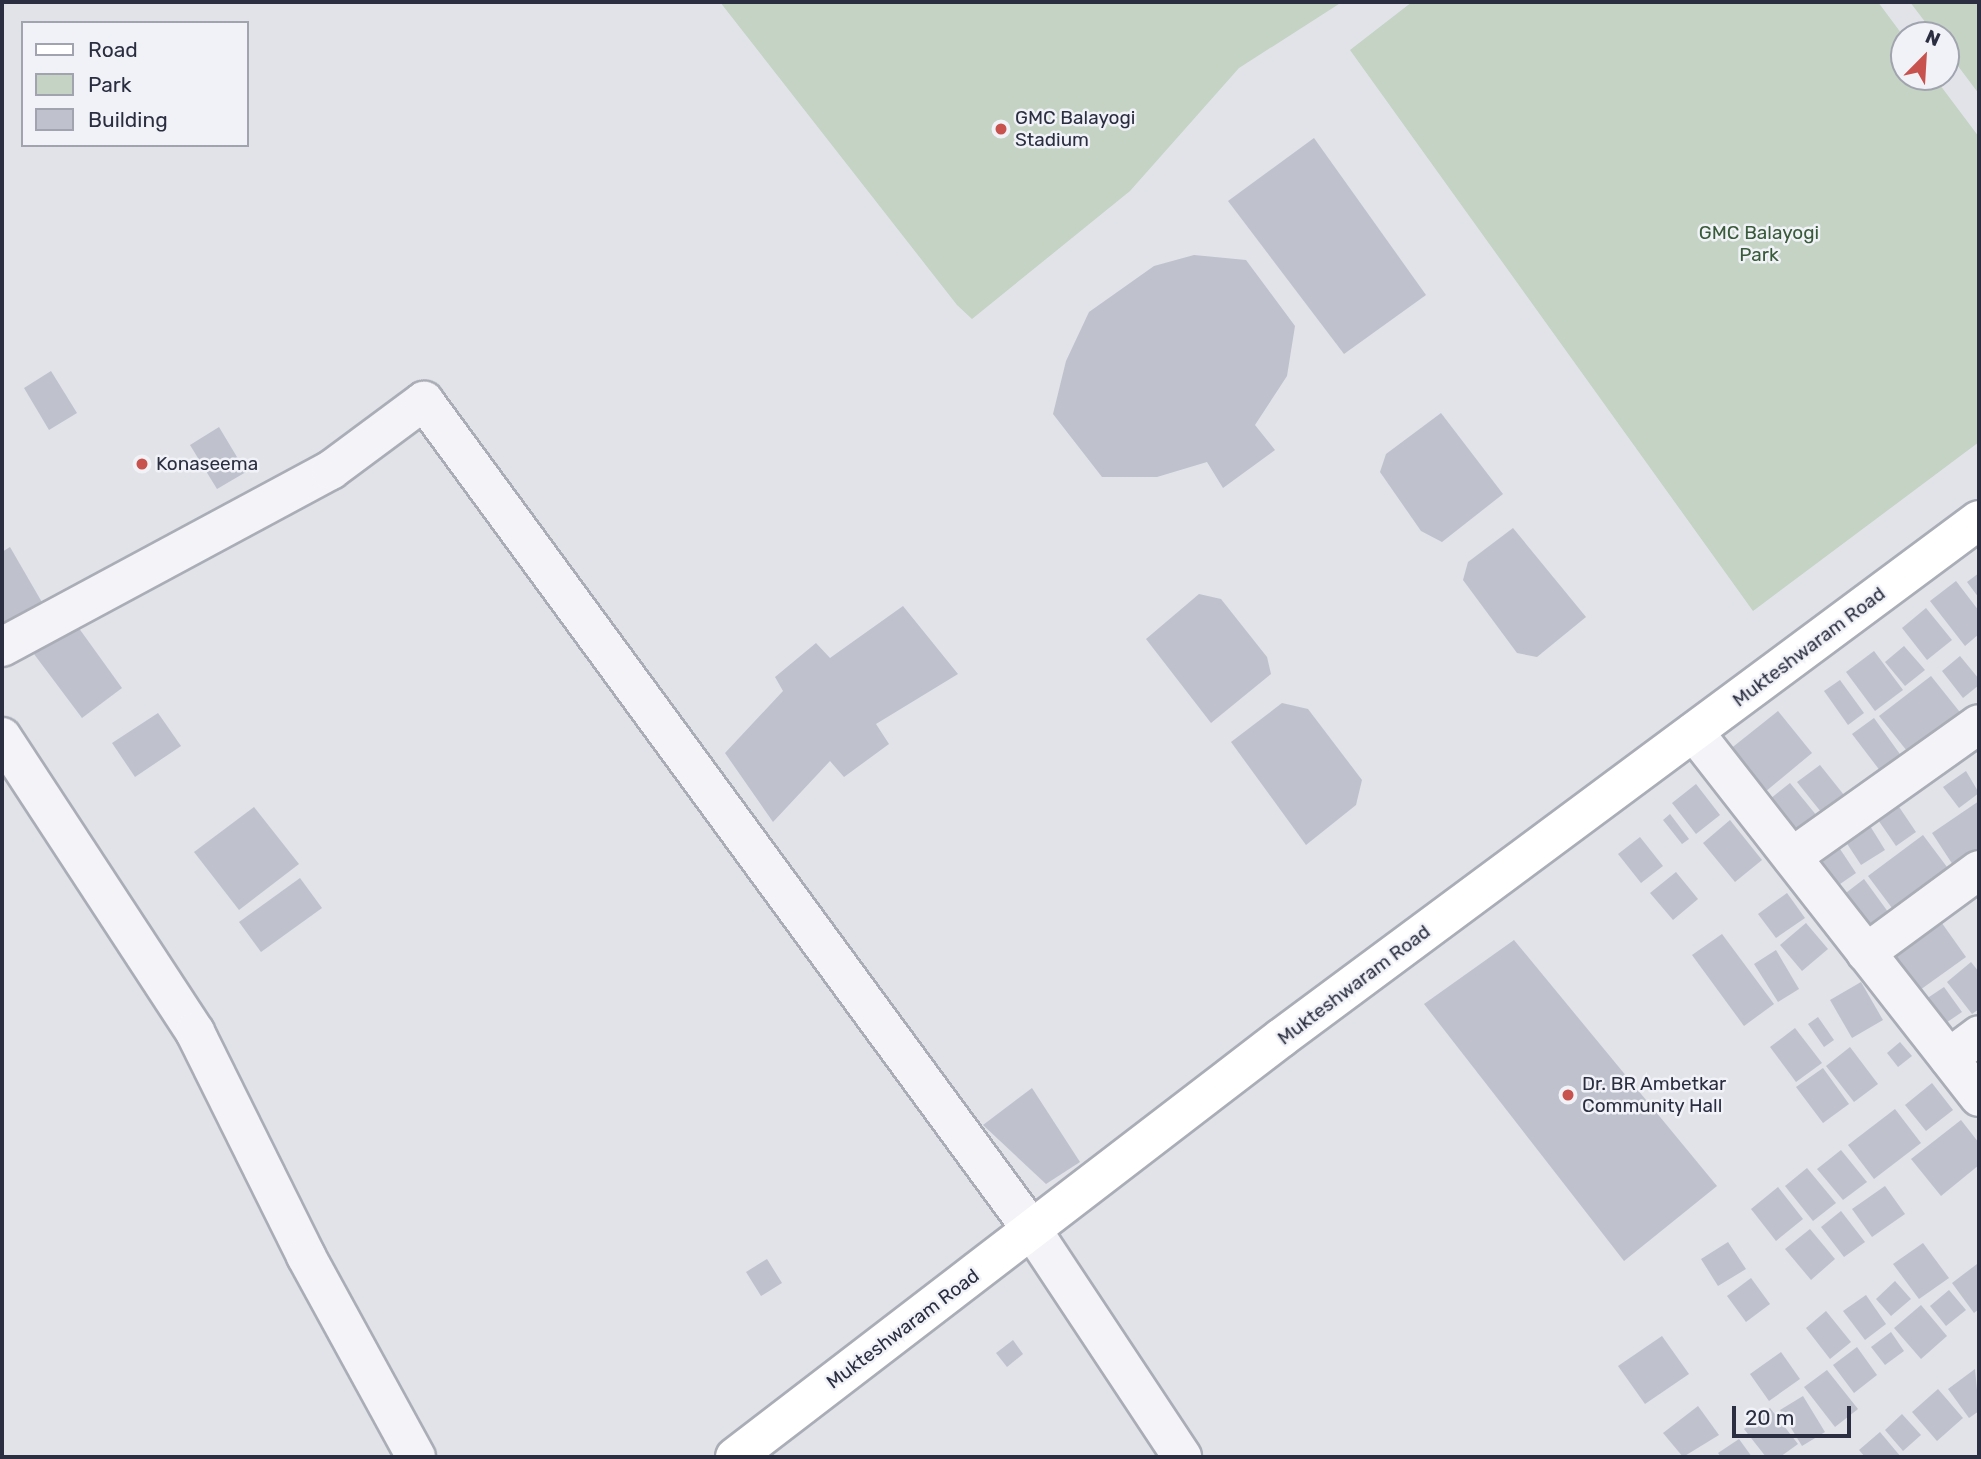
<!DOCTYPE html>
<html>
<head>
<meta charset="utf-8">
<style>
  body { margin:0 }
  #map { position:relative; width:1981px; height:1459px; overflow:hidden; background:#e1e3e9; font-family:Rubik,sans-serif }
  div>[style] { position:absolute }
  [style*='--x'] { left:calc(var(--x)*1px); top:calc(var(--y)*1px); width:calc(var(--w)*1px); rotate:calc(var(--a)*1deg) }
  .green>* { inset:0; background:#c4d3c3 }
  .building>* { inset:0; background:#bfc1cc }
  .roads { filter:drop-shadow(2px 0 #aaadb6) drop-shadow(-2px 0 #aaadb6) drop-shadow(0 2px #aaadb6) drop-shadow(0 -2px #aaadb6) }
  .minor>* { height:38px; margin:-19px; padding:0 19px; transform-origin:19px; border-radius:19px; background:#f4f4f8 }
  .major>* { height:38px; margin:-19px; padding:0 19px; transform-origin:19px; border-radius:19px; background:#fff }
  .dots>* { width:19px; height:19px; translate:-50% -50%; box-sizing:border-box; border:4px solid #f1f2f7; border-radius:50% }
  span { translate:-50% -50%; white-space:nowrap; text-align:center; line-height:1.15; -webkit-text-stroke:5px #f1f2f7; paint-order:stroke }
  .poi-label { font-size:19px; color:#2a2e40 }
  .left { translate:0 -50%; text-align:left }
  .park-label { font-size:19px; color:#385b39 }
  .street-label { font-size:19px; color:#2a2e40 }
  .frame { position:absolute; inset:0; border:4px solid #2a2e40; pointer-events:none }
  .legend { position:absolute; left:21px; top:21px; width:228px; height:126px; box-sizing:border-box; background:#f1f2f7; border:2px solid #a1a4ae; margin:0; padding:9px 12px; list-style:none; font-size:21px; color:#2a2e40 }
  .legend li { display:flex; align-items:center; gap:14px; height:35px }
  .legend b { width:35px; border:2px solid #a1a4ae }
  .north { position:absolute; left:1890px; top:21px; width:70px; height:70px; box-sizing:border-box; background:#f1f2f7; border:2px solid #a1a4ae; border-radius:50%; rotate:24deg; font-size:19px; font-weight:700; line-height:28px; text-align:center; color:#2a2e40 }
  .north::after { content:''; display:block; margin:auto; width:24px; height:32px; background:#c8524d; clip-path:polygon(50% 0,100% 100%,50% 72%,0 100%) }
  .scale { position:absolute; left:1732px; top:1406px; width:119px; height:32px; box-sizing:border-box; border:4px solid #2a2e40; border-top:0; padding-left:9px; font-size:21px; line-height:24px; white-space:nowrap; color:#2a2e40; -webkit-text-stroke:5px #f1f2f7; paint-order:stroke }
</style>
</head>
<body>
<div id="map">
  <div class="green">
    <i style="clip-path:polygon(720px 2px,1342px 2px,1239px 68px,1130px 191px,972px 319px,957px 305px)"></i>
    <i style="clip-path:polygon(1412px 2px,1878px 2px,1904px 37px,1904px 77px,1934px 77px,1979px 137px,1979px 442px,1753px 611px,1350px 50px)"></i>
    <i style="clip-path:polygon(1910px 2px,1979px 2px,1979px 94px,1946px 50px,1946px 35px,1935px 35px)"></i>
  </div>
  <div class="building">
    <i style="clip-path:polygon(1314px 138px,1426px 295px,1344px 354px,1228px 201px)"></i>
    <i style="clip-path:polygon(1194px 255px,1246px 260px,1295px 326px,1287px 376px,1255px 425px,1275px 450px,1223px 488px,1207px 462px,1157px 477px,1102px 477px,1053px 414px,1066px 361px,1089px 312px,1154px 266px)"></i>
    <i style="clip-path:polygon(51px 371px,77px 413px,49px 430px,24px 388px)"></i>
    <i style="clip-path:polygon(1441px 413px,1503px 494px,1442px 542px,1421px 531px,1380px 472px,1386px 454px)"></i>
    <i style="clip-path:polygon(219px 427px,246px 472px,217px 489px,190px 445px)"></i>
    <i style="clip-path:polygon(1513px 528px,1586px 617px,1537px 657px,1517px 653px,1463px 580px,1468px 562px)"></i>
    <i style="clip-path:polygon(10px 547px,43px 604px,2px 626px,2px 552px)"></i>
    <i style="clip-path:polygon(1979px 573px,1979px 598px,1967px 582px)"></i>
    <i style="clip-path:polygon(1956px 581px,1979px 611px,1979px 634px,1965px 646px,1930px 601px)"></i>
    <i style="clip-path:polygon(1199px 594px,1221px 599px,1267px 657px,1271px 674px,1211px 723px,1146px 639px)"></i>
    <i style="clip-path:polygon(903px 606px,958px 674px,876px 724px,889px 744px,844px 777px,830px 761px,773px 822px,725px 753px,783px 691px,775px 677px,816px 643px,830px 658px)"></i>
    <i style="clip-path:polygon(1926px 608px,1952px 640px,1927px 660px,1902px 628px)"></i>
    <i style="clip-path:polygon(73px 620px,122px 688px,82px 718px,31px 650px)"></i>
    <i style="clip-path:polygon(1904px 646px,1925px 670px,1905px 686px,1885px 662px)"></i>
    <i style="clip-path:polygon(1874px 651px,1903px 690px,1875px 711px,1846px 672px)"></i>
    <i style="clip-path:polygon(1960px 656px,1979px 679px,1979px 685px,1963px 698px,1942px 671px)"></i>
    <i style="clip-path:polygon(1931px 676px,1963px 716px,1911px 756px,1879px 716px)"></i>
    <i style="clip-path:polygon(1840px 680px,1864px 713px,1848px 725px,1824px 691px)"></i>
    <i style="clip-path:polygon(1282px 703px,1308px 709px,1362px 780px,1356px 805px,1306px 845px,1231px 742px)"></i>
    <i style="clip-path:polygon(1778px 711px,1812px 753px,1759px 797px,1724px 754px)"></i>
    <i style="clip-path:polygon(158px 713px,181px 746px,135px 777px,112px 743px)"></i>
    <i style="clip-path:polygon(1874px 718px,1902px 757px,1881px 772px,1852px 734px)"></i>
    <i style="clip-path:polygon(1820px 765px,1844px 795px,1821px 812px,1797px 782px)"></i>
    <i style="clip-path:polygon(1966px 771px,1979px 793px,1959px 808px,1943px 787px)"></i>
    <i style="clip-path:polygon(1790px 783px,1817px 816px,1788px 839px,1761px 806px)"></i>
    <i style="clip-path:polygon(1696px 784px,1720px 815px,1696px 834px,1672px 803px)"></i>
    <i style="clip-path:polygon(1895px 801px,1916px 832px,1896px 846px,1874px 814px)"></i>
    <i style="clip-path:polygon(1979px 801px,1979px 852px,1955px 868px,1932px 833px)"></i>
    <i style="clip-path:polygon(254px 807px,299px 864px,239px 910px,194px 852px)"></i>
    <i style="clip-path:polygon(1670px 814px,1689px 839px,1682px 844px,1663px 820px)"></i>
    <i style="clip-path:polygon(1730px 820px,1762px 860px,1735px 882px,1703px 843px)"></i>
    <i style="clip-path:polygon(1867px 821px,1885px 850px,1861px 865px,1842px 836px)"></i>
    <i style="clip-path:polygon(1923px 835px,1950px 871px,1895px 912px,1868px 876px)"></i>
    <i style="clip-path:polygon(1640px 837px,1663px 866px,1641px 883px,1618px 854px)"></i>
    <i style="clip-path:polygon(1836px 843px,1856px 873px,1830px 891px,1810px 861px)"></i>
    <i style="clip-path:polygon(1676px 872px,1698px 899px,1673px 920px,1650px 893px)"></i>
    <i style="clip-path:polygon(300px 878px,322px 908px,261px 952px,239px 922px)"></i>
    <i style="clip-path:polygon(1864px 879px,1891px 916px,1869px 936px,1838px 899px)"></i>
    <i style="clip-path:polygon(1787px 893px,1805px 918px,1776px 938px,1758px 914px)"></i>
    <i style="clip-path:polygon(1939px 919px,1966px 957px,1913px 995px,1886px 958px)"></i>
    <i style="clip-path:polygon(1806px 923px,1828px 949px,1802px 971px,1780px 945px)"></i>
    <i style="clip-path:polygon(1722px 934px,1774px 1004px,1744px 1026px,1692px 955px)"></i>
    <i style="clip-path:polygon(1514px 940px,1717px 1186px,1624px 1261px,1424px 1004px)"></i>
    <i style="clip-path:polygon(1776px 950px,1799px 989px,1778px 1002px,1754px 964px)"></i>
    <i style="clip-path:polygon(1971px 962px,1979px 972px,1979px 1009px,1972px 1014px,1947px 982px)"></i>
    <i style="clip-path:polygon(1861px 982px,1883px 1020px,1852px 1038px,1830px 1000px)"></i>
    <i style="clip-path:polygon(1944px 987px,1962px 1012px,1937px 1029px,1920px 1003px)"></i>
    <i style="clip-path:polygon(1818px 1017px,1834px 1040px,1824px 1047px,1808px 1024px)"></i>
    <i style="clip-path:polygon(1795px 1028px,1822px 1063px,1796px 1082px,1770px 1047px)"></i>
    <i style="clip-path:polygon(1900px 1042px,1912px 1056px,1898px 1067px,1887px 1053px)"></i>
    <i style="clip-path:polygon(1850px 1047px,1878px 1084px,1854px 1102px,1826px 1066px)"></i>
    <i style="clip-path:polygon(1823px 1068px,1849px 1104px,1823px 1123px,1796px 1087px)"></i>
    <i style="clip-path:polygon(1932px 1083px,1953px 1110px,1926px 1131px,1905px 1105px)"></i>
    <i style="clip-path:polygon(1032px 1088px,1080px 1162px,1046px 1184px,983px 1125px)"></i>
    <i style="clip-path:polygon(1895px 1109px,1921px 1143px,1874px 1179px,1848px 1145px)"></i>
    <i style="clip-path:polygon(1961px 1120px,1979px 1143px,1979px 1165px,1941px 1196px,1911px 1159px)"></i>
    <i style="clip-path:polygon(1841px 1150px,1867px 1182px,1843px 1200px,1817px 1169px)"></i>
    <i style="clip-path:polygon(1807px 1168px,1836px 1203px,1813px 1221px,1785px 1186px)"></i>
    <i style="clip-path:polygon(1885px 1186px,1905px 1214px,1872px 1237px,1852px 1209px)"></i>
    <i style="clip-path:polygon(1778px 1187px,1803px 1219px,1776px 1241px,1751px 1209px)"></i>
    <i style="clip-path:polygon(1841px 1211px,1865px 1242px,1844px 1257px,1821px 1227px)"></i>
    <i style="clip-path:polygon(1810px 1229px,1835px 1259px,1811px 1280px,1785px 1249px)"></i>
    <i style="clip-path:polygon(1728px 1242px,1746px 1269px,1718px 1286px,1701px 1259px)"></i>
    <i style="clip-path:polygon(1923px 1243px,1949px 1278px,1919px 1299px,1893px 1264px)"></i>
    <i style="clip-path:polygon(767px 1259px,782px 1283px,761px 1296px,746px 1272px)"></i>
    <i style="clip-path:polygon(1977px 1264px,1979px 1309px,1974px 1313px,1952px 1283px)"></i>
    <i style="clip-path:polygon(1751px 1278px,1770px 1304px,1746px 1322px,1727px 1296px)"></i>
    <i style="clip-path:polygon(1895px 1281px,1911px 1299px,1891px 1316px,1876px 1299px)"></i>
    <i style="clip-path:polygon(1949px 1290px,1966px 1310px,1946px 1326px,1930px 1306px)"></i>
    <i style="clip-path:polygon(1866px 1295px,1886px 1324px,1865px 1340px,1843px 1311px)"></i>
    <i style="clip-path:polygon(1921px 1305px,1947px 1336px,1921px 1359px,1894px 1328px)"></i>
    <i style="clip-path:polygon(1826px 1311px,1851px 1342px,1830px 1359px,1806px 1328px)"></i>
    <i style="clip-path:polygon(1891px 1332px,1904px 1351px,1885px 1365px,1871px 1347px)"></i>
    <i style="clip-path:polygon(1662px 1336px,1689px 1374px,1645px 1404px,1618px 1366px)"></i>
    <i style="clip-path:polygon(1013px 1340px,1023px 1354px,1007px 1367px,996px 1353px)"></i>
    <i style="clip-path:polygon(1857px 1347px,1877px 1375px,1854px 1393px,1833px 1365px)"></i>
    <i style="clip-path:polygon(1781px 1352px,1800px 1379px,1769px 1401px,1750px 1374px)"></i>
    <i style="clip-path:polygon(1975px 1369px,1979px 1411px,1969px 1418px,1948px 1389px)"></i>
    <i style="clip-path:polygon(1827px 1370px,1858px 1409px,1835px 1427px,1804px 1387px)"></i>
    <i style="clip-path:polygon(1938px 1389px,1963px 1418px,1937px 1441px,1912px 1412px)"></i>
    <i style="clip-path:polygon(1803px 1396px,1825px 1432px,1802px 1446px,1780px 1410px)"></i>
    <i style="clip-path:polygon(1698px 1406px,1719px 1435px,1683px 1457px,1663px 1433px)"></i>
    <i style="clip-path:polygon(1770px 1408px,1798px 1444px,1780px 1457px,1766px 1457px,1744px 1429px)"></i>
    <i style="clip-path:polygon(1902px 1414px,1921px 1435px,1903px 1451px,1885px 1430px)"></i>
    <i style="clip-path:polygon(1880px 1432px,1901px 1457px,1865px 1457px,1859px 1450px)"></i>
    <i style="clip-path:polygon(1739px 1439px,1752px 1457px,1721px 1457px,1718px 1453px)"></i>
  </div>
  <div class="roads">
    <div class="minor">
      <i style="--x:2;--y:647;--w:374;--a:-28.3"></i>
      <i style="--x:331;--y:470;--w:116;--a:-36.6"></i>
      <i style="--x:424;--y:401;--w:1028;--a:53.74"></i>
      <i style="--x:1032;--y:1230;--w:272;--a:56.5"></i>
      <i style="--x:1694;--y:732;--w:463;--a:52"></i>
      <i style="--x:2;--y:737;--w:353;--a:56.8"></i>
      <i style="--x:195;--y:1032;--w:250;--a:63.6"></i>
      <i style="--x:306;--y:1256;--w:229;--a:61.3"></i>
      <i style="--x:1792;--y:857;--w:229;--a:-35.4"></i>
      <i style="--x:1866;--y:953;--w:140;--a:-36.3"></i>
      <i style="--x:1949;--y:1058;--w:38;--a:-37"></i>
    </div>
    <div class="major">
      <i style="--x:735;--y:1457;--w:688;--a:-37.5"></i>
      <i style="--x:1281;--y:1038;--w:869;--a:-36.58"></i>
    </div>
  </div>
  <div class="dots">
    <i style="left:1001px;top:129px;background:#c8524d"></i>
    <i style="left:142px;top:464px;background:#c8524d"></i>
    <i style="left:1568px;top:1095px;background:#c8524d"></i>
  </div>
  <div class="poi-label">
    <span class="left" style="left:1015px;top:129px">GMC Balayogi<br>Stadium</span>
    <span class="left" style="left:156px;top:464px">Konaseema</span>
    <span class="left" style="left:1582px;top:1095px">Dr. BR Ambetkar<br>Community Hall</span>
  </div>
  <div class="park-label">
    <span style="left:1759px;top:244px">GMC Balayogi<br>Park</span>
  </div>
  <div class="street-label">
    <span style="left:1809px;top:647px;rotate:-37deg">Mukteshwaram Road</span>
    <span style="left:1354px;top:985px;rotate:-37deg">Mukteshwaram Road</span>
    <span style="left:903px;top:1329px;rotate:-37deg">Mukteshwaram Road</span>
  </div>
  <div class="frame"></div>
  <ul class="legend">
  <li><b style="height:9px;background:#fff"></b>Road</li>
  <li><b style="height:19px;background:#c4d3c3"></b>Park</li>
  <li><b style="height:19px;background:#bfc1cc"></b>Building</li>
  </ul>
  <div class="north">N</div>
  <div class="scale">20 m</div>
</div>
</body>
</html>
